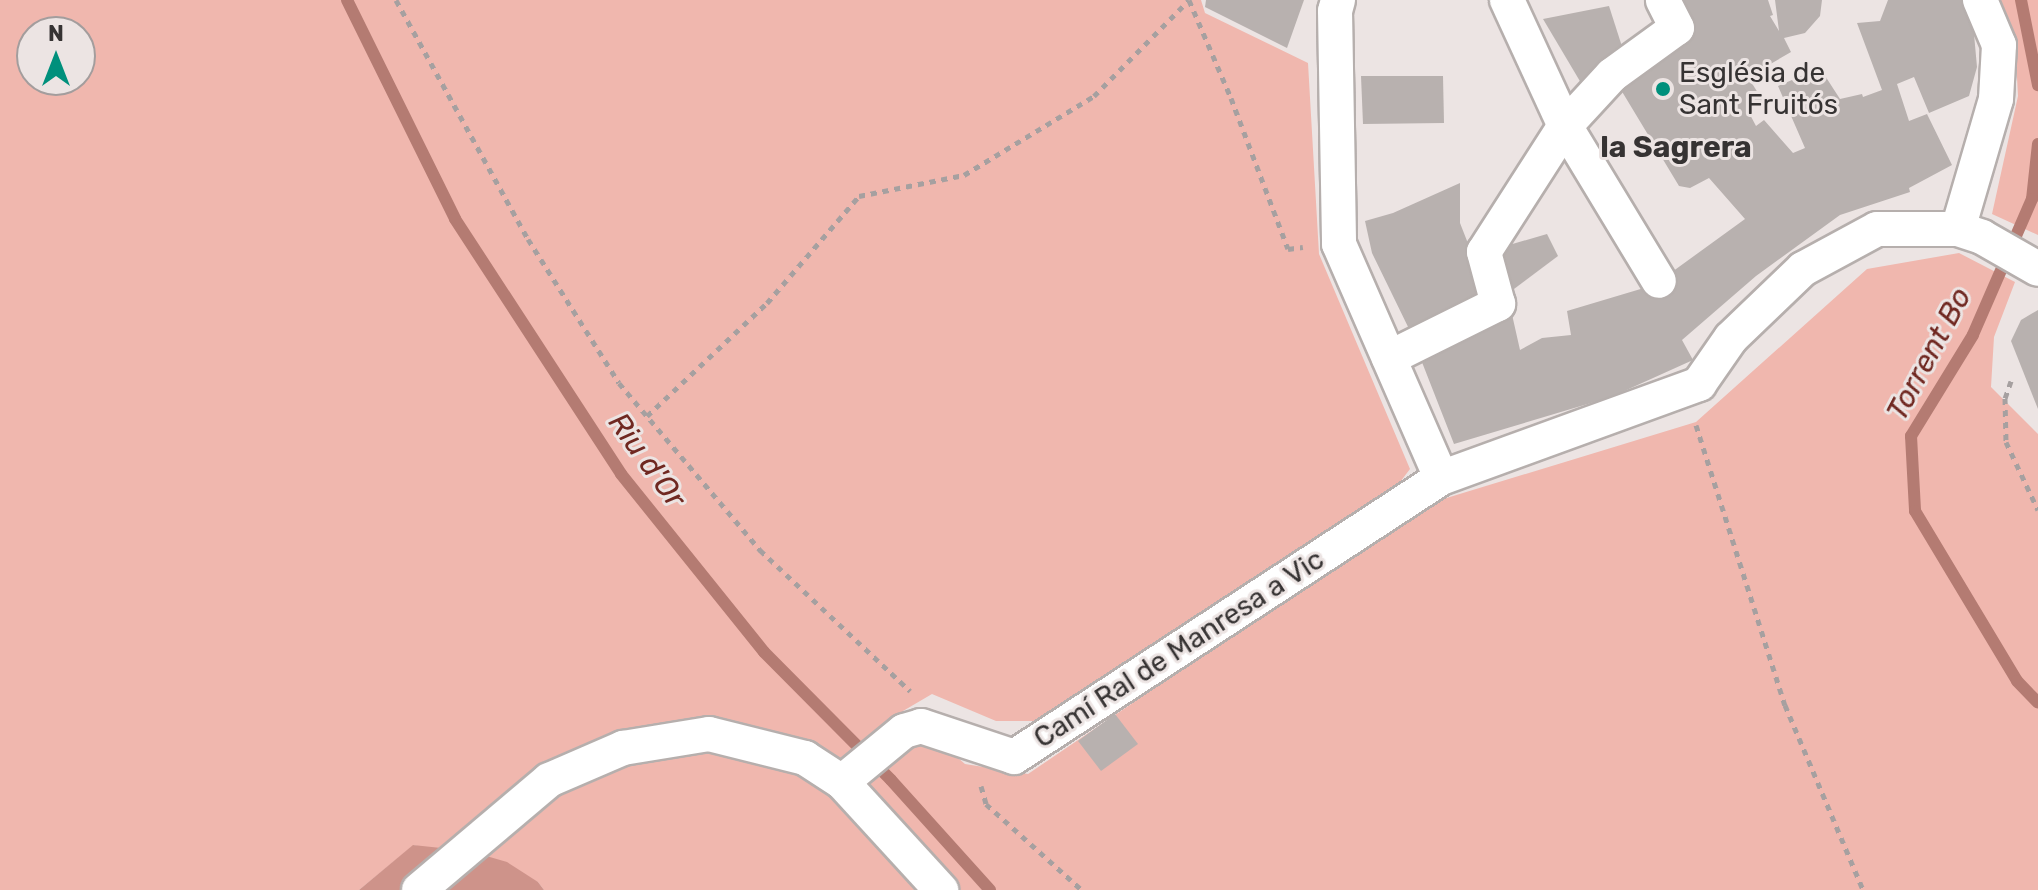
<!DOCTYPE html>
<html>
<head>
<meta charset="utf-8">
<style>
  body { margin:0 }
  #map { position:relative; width:2038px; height:890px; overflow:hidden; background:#ece4e3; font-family:Rubik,sans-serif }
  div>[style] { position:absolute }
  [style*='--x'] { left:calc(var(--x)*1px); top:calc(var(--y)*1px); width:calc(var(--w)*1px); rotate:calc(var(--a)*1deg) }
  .green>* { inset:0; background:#f0b7ae }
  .forest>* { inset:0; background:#ce938a }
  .stream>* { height:12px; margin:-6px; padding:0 6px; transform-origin:6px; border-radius:6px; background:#b47b72 }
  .building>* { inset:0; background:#b8b1af }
  .path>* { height:5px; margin-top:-2.5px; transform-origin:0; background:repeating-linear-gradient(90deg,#a6a0a0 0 6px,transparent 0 12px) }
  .roads { filter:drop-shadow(2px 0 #b6afad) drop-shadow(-2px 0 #b6afad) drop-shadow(0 2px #b6afad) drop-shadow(0 -2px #b6afad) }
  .street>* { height:34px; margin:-17px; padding:0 17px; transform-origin:17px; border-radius:17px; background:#fff }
  .dots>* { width:22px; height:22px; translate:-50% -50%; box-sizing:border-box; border:4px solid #ece4e3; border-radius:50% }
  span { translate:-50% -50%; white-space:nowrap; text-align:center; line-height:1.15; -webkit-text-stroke:6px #ece4e3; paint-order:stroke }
  .poi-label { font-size:28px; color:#363333 }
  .left { translate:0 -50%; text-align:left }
  .street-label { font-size:28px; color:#363333 }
  .neighbourhood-label { font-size:30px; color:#363333; font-weight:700 }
  .water-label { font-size:30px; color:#702821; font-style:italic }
  .north { position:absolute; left:16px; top:16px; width:80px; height:80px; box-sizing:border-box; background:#ece4e3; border:2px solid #a39d9d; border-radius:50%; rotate:0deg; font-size:22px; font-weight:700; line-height:32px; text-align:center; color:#363333 }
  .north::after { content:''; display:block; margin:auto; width:28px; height:36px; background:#00907c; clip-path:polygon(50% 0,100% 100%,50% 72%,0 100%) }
</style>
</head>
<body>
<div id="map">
  <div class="green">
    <i style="clip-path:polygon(evenodd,0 0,1201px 0,1205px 13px,1308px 63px,1319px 254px,1410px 469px,1394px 490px,1044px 721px,996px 721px,932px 694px,903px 711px,965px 764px,1028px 774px,1342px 561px,1440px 500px,1696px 422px,1867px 269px,1959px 253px,2015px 282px,1994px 337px,1991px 387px,2038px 434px,2038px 890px,544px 890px,538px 882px,414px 845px,359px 890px,0 890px,0 0,32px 32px,80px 32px,80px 80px,32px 80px,32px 32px)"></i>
    <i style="clip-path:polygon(1997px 0,2038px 0,2038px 235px,1992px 214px,2018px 96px,2015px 40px)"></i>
  </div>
  <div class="forest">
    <i style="clip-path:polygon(413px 845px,469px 851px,507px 862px,538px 882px,544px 890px,359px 890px)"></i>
  </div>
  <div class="stream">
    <i style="--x:347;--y:0;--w:244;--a:63.7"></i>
    <i style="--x:455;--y:219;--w:304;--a:56.9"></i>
    <i style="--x:621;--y:474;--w:228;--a:51.2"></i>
    <i style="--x:764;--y:652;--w:180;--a:45.2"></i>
    <i style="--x:891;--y:780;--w:148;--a:48"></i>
    <i style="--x:2021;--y:0;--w:87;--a:78.7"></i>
    <i style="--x:2038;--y:144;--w:55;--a:96.2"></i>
    <i style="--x:2032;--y:199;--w:148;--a:113.5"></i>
    <i style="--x:1973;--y:335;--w:119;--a:121.5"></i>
    <i style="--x:1911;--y:436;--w:75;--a:86.9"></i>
    <i style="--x:1915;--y:511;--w:198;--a:59"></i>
    <i style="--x:2017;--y:681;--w:30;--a:46"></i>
  </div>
  <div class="building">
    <i style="clip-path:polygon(1206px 0,1304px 0,1287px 48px,1205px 7px)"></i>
    <i style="clip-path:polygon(1679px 0,1768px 0,1773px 15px,1770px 16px,1779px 31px,1775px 0,1822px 0,1820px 16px,1805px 33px,1784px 38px,1791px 52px,1748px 77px,1763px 101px,1747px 109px,1756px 126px,1764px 120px,1793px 153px,1805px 148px,1778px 86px,1820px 68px,1840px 99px,1862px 94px,1863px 97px,1882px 90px,1857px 23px,1880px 21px,1888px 0,1965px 0,1973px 23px,1977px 67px,1969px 96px,1929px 113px,1914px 77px,1897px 84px,1909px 121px,1927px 114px,1952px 165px,1909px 188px,1910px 192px,1840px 215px,1756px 276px,1682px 340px,1693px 360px,1611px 397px,1454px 444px,1418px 352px,1511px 310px,1520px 350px,1542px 338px,1571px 335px,1567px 311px,1654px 285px,1745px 219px,1709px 178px,1690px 188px,1679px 186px,1615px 80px)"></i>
    <i style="clip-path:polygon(1609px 6px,1626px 59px,1581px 83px,1543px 19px)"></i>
    <i style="clip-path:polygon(1361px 76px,1443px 76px,1444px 123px,1363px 124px)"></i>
    <i style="clip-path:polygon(1460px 183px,1460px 223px,1487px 292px,1412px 335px,1372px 253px,1365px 221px,1393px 213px)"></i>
    <i style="clip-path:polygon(1547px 234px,1558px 256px,1506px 295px,1492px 250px)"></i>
    <i style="clip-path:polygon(2038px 310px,2038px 409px,2011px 341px,2021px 320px)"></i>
    <i style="clip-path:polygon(1115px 714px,1138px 744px,1101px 771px,1078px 741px)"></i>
  </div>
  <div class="path">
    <i style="--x:396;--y:0;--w:273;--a:61.1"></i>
    <i style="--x:528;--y:239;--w:170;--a:57.7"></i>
    <i style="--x:619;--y:383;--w:219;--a:49.8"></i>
    <i style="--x:760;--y:550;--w:206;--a:43.2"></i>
    <i style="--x:1189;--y:0;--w:107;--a:66.8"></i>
    <i style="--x:1231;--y:98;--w:161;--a:69.3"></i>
    <i style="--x:1288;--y:249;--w:15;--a:-8"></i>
    <i style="--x:2011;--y:381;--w:18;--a:109"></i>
    <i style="--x:2005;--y:398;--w:44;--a:88.7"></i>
    <i style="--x:2006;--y:442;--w:75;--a:64.8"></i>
    <i style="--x:647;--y:416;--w:165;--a:-43.3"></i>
    <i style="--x:767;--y:303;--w:141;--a:-49.3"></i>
    <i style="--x:859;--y:196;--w:107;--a:-11.3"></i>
    <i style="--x:964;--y:175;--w:152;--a:-31.3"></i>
    <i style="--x:1094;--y:96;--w:135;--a:-45.3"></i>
    <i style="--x:1696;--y:425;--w:294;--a:72.4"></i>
    <i style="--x:1785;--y:705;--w:201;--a:67.1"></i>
    <i style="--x:981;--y:786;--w:19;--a:74"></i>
    <i style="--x:986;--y:804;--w:129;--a:41.9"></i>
  </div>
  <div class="roads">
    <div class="street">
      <i style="--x:1338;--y:0;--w:11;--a:105"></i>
      <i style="--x:1335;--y:11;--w:233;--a:89"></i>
      <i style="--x:1339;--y:244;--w:255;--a:66.4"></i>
      <i style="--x:1507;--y:0;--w:139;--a:65.3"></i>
      <i style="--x:1565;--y:126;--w:181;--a:58.8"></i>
      <i style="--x:1958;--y:229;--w:135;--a:-73.7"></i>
      <i style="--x:1996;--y:99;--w:54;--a:-86.8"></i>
      <i style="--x:1999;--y:45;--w:49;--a:-112.9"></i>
      <i style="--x:1389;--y:358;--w:122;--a:-26.4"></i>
      <i style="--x:1498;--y:304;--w:54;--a:-105.1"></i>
      <i style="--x:1484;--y:252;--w:150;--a:-57.3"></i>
      <i style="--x:1565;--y:126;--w:69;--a:-47.3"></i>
      <i style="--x:1612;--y:75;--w:80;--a:-35.9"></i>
      <i style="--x:1677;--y:28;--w:31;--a:-117"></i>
      <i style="--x:842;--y:782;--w:80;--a:-39.4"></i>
      <i style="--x:904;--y:731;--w:18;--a:-16"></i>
      <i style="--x:921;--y:726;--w:98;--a:18.4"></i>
      <i style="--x:1014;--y:757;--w:510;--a:-33.16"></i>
      <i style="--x:1441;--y:478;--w:275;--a:-20"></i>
      <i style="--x:1699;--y:384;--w:56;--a:-55.2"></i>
      <i style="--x:1731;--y:338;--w:100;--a:-43.8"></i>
      <i style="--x:1803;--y:269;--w:84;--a:-28.4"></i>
      <i style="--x:1877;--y:229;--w:81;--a:0"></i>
      <i style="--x:1958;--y:229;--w:25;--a:18"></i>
      <i style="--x:1982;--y:237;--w:64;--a:29.7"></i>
      <i style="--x:419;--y:890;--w:170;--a:-40.2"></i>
      <i style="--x:549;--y:780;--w:81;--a:-23.4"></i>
      <i style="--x:623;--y:748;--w:87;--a:-9.2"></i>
      <i style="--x:709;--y:734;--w:99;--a:14"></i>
      <i style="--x:805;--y:758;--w:44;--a:33"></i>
      <i style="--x:842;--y:782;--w:147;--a:47.5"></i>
    </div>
  </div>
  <div class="dots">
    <i style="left:1663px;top:89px;background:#00907c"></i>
  </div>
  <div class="poi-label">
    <span class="left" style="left:1679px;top:89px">Església de<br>Sant Fruitós</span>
  </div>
  <div class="street-label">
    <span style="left:1179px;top:649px;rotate:-33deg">Camí Ral de Manresa a Vic</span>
  </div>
  <div class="neighbourhood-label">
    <span style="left:1676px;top:147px">la Sagrera</span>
  </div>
  <div class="water-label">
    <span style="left:1929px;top:354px;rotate:-62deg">Torrent Bo</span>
    <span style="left:647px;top:460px;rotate:54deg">Riu d'Or</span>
  </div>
  <div class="north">N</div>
</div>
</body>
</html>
